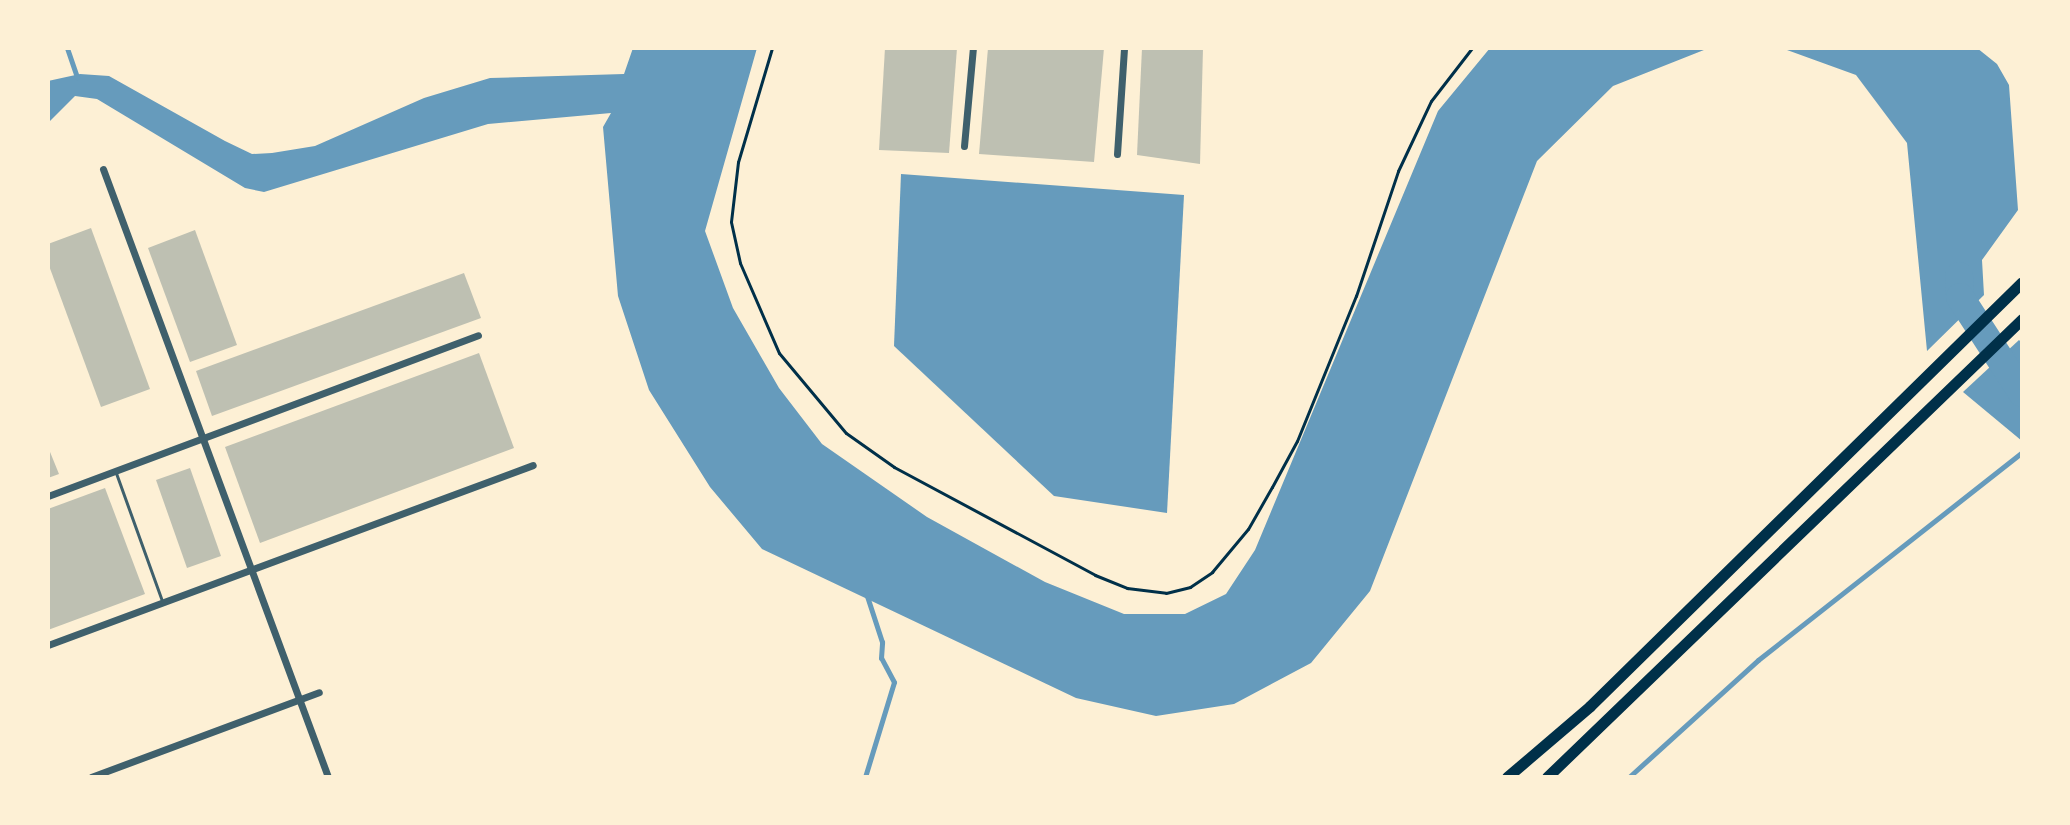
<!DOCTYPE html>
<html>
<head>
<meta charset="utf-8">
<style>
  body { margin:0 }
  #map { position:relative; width:2070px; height:825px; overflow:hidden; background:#fdf0d5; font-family:Helvetica,sans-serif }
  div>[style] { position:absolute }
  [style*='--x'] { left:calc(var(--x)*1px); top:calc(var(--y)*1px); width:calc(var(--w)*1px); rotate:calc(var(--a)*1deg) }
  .water>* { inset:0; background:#669bbc }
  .stream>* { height:5px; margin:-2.5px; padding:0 2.5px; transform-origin:2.5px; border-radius:2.5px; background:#669bbc }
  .river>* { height:28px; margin:-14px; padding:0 14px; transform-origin:14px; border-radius:14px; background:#669bbc }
  .building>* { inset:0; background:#bec0b2 }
  .path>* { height:3px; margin:-1.5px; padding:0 1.5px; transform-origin:1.5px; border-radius:1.5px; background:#003049 }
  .service>* { height:3px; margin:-1.5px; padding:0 1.5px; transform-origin:1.5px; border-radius:1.5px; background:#3f606c }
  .minor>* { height:7px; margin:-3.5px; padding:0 3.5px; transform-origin:3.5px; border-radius:3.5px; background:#3f606c }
  .primary>* { height:11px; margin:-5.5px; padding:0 5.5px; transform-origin:5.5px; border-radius:5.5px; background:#003049 }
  span { translate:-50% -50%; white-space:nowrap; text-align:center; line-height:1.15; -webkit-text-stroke:6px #fdf0d5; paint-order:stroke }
  .frame { position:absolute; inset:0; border:50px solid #fdf0d5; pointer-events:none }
</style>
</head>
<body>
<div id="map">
  <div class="water">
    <i style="clip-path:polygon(633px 48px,757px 48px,705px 231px,733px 308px,779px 388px,822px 444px,927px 517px,1045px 582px,1124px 614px,1185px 614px,1226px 594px,1255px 550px,1438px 111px,1490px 48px,1709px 48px,1613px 86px,1537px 161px,1370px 591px,1311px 663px,1234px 704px,1156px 716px,1076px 698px,762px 549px,710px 487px,649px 390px,618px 296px,603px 127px,611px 113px,488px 124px,264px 192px,245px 188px,97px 99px,75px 96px,48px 123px,48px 81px,80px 74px,109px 76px,225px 141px,252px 154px,272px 153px,315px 146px,424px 98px,490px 78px,624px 74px)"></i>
    <i style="clip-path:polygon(1715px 48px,1977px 48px,1997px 64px,2009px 85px,2018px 210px,1982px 260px,1984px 295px,1927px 351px,1907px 143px,1856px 75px,1787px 50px)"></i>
    <i style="clip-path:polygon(901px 174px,1184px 195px,1167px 513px,1054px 496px,894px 346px)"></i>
    <i style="clip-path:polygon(2019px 340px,2022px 343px,2022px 441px,1963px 392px)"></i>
  </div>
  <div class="stream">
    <i style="--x:67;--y:48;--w:31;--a:71"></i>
    <i style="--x:865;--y:777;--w:99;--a:-73"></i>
    <i style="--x:894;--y:682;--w:27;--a:-118"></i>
    <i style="--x:881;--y:658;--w:16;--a:-86"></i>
    <i style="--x:882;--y:642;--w:52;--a:-108.1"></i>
    <i style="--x:1629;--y:777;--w:174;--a:-42.2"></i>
    <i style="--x:1758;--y:660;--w:336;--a:-38.2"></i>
  </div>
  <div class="river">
    <i style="--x:1959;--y:276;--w:21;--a:87"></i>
    <i style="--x:1960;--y:297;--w:114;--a:57.1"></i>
  </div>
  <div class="building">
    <i style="clip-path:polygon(885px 48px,957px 48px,949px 153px,879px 150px)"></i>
    <i style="clip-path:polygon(988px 48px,1104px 48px,1094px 162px,979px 154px)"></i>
    <i style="clip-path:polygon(1142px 48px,1203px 48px,1200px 164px,1137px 155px)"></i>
    <i style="clip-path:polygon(91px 228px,150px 389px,101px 407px,48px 263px,48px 244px)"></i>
    <i style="clip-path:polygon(195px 230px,237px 345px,190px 362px,148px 248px)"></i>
    <i style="clip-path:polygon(464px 273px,481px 318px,212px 416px,196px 371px)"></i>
    <i style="clip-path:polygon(479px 353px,514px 448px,260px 543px,225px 447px)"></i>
    <i style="clip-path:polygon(48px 447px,59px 474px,48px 478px)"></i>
    <i style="clip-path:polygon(190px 468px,221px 556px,187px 568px,156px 480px)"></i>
    <i style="clip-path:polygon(105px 488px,145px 594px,48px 630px,48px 509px)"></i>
  </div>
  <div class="path">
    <i style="--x:772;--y:48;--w:119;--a:106.6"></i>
    <i style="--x:738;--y:162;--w:60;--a:96.7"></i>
    <i style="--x:731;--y:222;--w:42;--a:77.6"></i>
    <i style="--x:740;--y:263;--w:98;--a:66.6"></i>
    <i style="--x:779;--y:353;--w:104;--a:50.1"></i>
    <i style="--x:846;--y:433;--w:59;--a:35.3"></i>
    <i style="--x:894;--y:467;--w:228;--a:28.2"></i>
    <i style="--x:1095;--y:575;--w:35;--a:22"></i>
    <i style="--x:1127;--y:588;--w:39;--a:7"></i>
    <i style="--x:1166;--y:593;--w:25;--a:-14"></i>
    <i style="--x:1190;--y:587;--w:27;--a:-34"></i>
    <i style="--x:1212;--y:572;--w:56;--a:-50.1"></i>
    <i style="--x:1248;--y:529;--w:48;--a:-60.3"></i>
    <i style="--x:1272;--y:487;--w:52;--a:-61.5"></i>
    <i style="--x:1297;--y:441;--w:157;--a:-67.9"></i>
    <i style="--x:1356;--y:296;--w:132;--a:-71.4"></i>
    <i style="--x:1398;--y:171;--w:77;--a:-64.8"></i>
    <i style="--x:1431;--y:101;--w:67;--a:-52.3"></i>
  </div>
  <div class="service">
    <i style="--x:116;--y:473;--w:136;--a:70.2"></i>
  </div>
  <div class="minor">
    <i style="--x:964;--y:146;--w:98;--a:-84.8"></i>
    <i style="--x:1117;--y:154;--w:106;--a:-86.2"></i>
    <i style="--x:103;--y:169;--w:648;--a:69.69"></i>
    <i style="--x:48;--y:496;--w:459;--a:-20.5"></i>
    <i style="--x:48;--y:645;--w:517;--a:-20.36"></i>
    <i style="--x:91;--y:777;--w:243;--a:-20.4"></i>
  </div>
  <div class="primary">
    <i style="--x:1507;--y:777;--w:109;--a:-40.5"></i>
    <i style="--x:1590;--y:706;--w:605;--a:-44.46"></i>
    <i style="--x:1547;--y:777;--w:660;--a:-43.96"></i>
  </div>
  <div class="frame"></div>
</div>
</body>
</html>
